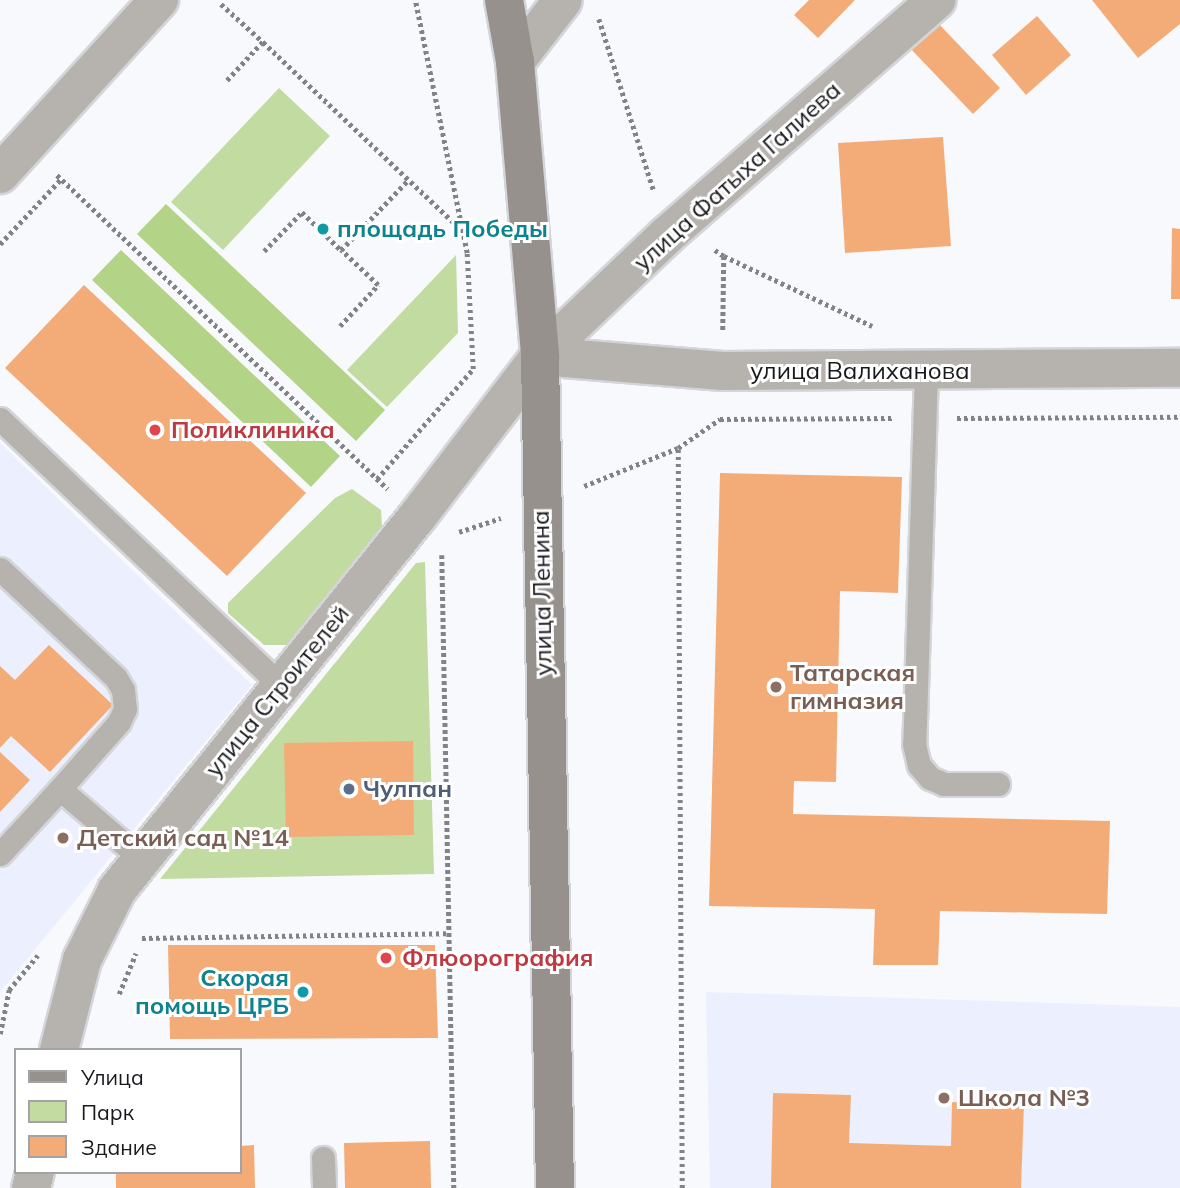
<!DOCTYPE html>
<html>
<head>
<meta charset="utf-8">
<style>
  body { margin:0 }
  #map { position:relative; width:1180px; height:1188px; overflow:hidden; background:#f8f9fd; font-family:Mulish,sans-serif }
  div>[style] { position:absolute }
  [style*='--x'] { left:calc(var(--x)*1px); top:calc(var(--y)*1px); width:calc(var(--w)*1px); rotate:calc(var(--a)*1deg) }
  .built>* { inset:0; background:#eceffd }
  .green>* { inset:0; background:#c1dba1 }
  .forest>* { inset:0; background:#b3d387 }
  .building>* { inset:0; background:#f3ac78 }
  .path>* { height:4.5px; margin-top:-2.25px; transform-origin:0; background:repeating-linear-gradient(90deg,#828387 0 3.5px,transparent 0 7px) }
  .roads { filter:drop-shadow(2px 0 #d4d5d9) drop-shadow(-2px 0 #d4d5d9) drop-shadow(0 2px #d4d5d9) drop-shadow(0 -2px #d4d5d9) }
  .service>* { height:23px; margin:-11.5px; padding:0 11.5px; transform-origin:11.5px; border-radius:11.5px; background:#b6b3af }
  .minor>* { height:38px; margin:-19px; padding:0 19px; transform-origin:19px; border-radius:19px; background:#b6b3af }
  .secondary>* { height:38px; margin:-19px; padding:0 19px; transform-origin:19px; border-radius:19px; background:#96918c }
  .dots>* { width:19px; height:19px; translate:-50% -50%; box-sizing:border-box; border:4px solid #fff; border-radius:50% }
  span { translate:-50% -50%; white-space:nowrap; text-align:center; line-height:1.15; -webkit-text-stroke:6px #fff; paint-order:stroke }
  .street-label { font-size:24px; color:#18191d }
  .culture-label { font-size:24px; color:#0d838f; font-weight:700 }
  .left { translate:0 -50%; text-align:left }
  .right { translate:-100% -50%; text-align:right }
  .health-label { font-size:24px; color:#be3a42; font-weight:700 }
  .education-label { font-size:24px; color:#785e54; font-weight:700 }
  .service-label { font-size:24px; color:#4e5e75; font-weight:700 }
  .legend { position:absolute; left:14px; top:1048px; width:228px; height:126px; box-sizing:border-box; background:#fff; border:2px solid #a3a3a5; margin:0; padding:9px 12px; list-style:none; font-size:21px; color:#18191d }
  .legend li { display:flex; align-items:center; gap:14px; height:35px }
  .legend b { width:35px; border:2px solid #a3a3a5 }
</style>
</head>
<body>
<div id="map">
  <div class="built">
    <i style="clip-path:polygon(0 443px,252px 685px,0 992px)"></i>
    <i style="clip-path:polygon(706px 992px,1180px 1007px,1180px 1188px,710px 1188px)"></i>
  </div>
  <div class="green">
    <i style="clip-path:polygon(279px 88px,330px 136px,223px 250px,171px 202px)"></i>
    <i style="clip-path:polygon(456px 255px,458px 333px,387px 407px,347px 370px)"></i>
    <i style="clip-path:polygon(352px 489px,381px 510px,382px 526px,295px 639px,286px 645px,264px 645px,228px 613px,228px 603px,335px 498px)"></i>
    <i style="clip-path:polygon(425px 562px,434px 874px,160px 879px,416px 563px)"></i>
  </div>
  <div class="forest">
    <i style="clip-path:polygon(166px 204px,385px 410px,356px 441px,137px 234px)"></i>
    <i style="clip-path:polygon(121px 250px,340px 456px,311px 487px,92px 280px)"></i>
  </div>
  <div class="building">
    <i style="clip-path:polygon(809px 0,855px 0,818px 38px,794px 15px)"></i>
    <i style="clip-path:polygon(1092px 0,1180px 0,1180px 24px,1138px 58px)"></i>
    <i style="clip-path:polygon(1037px 16px,1071px 55px,1026px 95px,992px 55px)"></i>
    <i style="clip-path:polygon(937px 22px,1000px 88px,973px 114px,909px 47px)"></i>
    <i style="clip-path:polygon(943px 137px,951px 246px,845px 253px,838px 143px)"></i>
    <i style="clip-path:polygon(1172px 228px,1180px 229px,1180px 299px,1171px 299px)"></i>
    <i style="clip-path:polygon(84px 285px,306px 493px,227px 576px,5px 368px)"></i>
    <i style="clip-path:polygon(720px 473px,902px 477px,898px 593px,840px 591px,836px 782px,794px 781px,793px 814px,1110px 821px,1107px 914px,940px 911px,938px 965px,873px 965px,875px 909px,709px 906px)"></i>
    <i style="clip-path:polygon(49px 645px,113px 705px,50px 772px,11px 736px,0 748px,0 666px,15px 680px)"></i>
    <i style="clip-path:polygon(413px 741px,414px 835px,286px 837px,284px 743px)"></i>
    <i style="clip-path:polygon(0 752px,30px 780px,0 812px)"></i>
    <i style="clip-path:polygon(168px 945px,435px 945px,438px 1038px,170px 1039px)"></i>
    <i style="clip-path:polygon(773px 1093px,851px 1095px,849px 1143px,951px 1146px,952px 1102px,1024px 1104px,1021px 1188px,771px 1188px)"></i>
    <i style="clip-path:polygon(430px 1141px,431px 1188px,345px 1188px,344px 1143px)"></i>
    <i style="clip-path:polygon(254px 1145px,255px 1188px,116px 1188px,116px 1172px,240px 1172px,240px 1146px)"></i>
  </div>
  <div class="path">
    <i style="--x:221;--y:4;--w:57;--a:42.1"></i>
    <i style="--x:263;--y:42;--w:54;--a:132.8"></i>
    <i style="--x:599;--y:19;--w:181;--a:72.3"></i>
    <i style="--x:263;--y:42;--w:272;--a:43.4"></i>
    <i style="--x:57;--y:175;--w:456;--a:43.5"></i>
    <i style="--x:0;--y:244;--w:89;--a:-46.8"></i>
    <i style="--x:715;--y:250;--w:11;--a:34"></i>
    <i style="--x:724;--y:256;--w:75;--a:90.8"></i>
    <i style="--x:264;--y:251;--w:54;--a:-45.7"></i>
    <i style="--x:302;--y:212;--w:54;--a:44.3"></i>
    <i style="--x:341;--y:250;--w:98;--a:-46.2"></i>
    <i style="--x:724;--y:256;--w:164;--a:25.3"></i>
    <i style="--x:340;--y:326;--w:56;--a:-47.2"></i>
    <i style="--x:378;--y:285;--w:51;--a:-136.6"></i>
    <i style="--x:957;--y:418;--w:223;--a:-0.3"></i>
    <i style="--x:377;--y:479;--w:146;--a:-48.9"></i>
    <i style="--x:473;--y:369;--w:116;--a:-93"></i>
    <i style="--x:467;--y:253;--w:258;--a:-101.6"></i>
    <i style="--x:584;--y:486;--w:101;--a:-22"></i>
    <i style="--x:459;--y:532;--w:44;--a:-18.4"></i>
    <i style="--x:442;--y:555;--w:633;--a:88.91"></i>
    <i style="--x:142;--y:938;--w:305;--a:-0.9"></i>
    <i style="--x:119;--y:994;--w:44;--a:-67.5"></i>
    <i style="--x:0;--y:1034;--w:45;--a:-78.4"></i>
    <i style="--x:9;--y:990;--w:45;--a:-50.4"></i>
    <i style="--x:682;--y:1188;--w:740;--a:-90.31"></i>
    <i style="--x:678;--y:448;--w:51;--a:-34.6"></i>
    <i style="--x:720;--y:419;--w:172;--a:-0.3"></i>
  </div>
  <div class="roads">
    <div class="service">
      <i style="--x:926;--y:372;--w:372;--a:91.8"></i>
      <i style="--x:914;--y:744;--w:22;--a:77"></i>
      <i style="--x:919;--y:765;--w:17;--a:50"></i>
      <i style="--x:930;--y:778;--w:15;--a:23"></i>
      <i style="--x:944;--y:784;--w:54;--a:0"></i>
      <i style="--x:0;--y:419;--w:388;--a:43.5"></i>
      <i style="--x:0;--y:569;--w:159;--a:43.2"></i>
      <i style="--x:116;--y:678;--w:14;--a:60"></i>
      <i style="--x:123;--y:690;--w:19;--a:84"></i>
      <i style="--x:125;--y:709;--w:14;--a:115"></i>
      <i style="--x:119;--y:722;--w:89;--a:131.4"></i>
      <i style="--x:0;--y:854;--w:88;--a:-47.3"></i>
      <i style="--x:60;--y:789;--w:108;--a:40.5"></i>
      <i style="--x:323;--y:1158;--w:30;--a:88"></i>
    </div>
    <div class="minor">
      <i style="--x:515;--y:62;--w:78;--a:-52.3"></i>
      <i style="--x:0;--y:174;--w:236;--a:-47.6"></i>
      <i style="--x:540;--y:356;--w:183;--a:4.7"></i>
      <i style="--x:722;--y:371;--w:458;--a:-0.4"></i>
      <i style="--x:59;--y:1050;--w:93;--a:-75.7"></i>
      <i style="--x:82;--y:960;--w:78;--a:-63.4"></i>
      <i style="--x:117;--y:890;--w:479;--a:-51.2"></i>
      <i style="--x:417;--y:517;--w:203;--a:-52.6"></i>
      <i style="--x:540;--y:356;--w:174;--a:-43.6"></i>
      <i style="--x:666;--y:236;--w:359;--a:-41.1"></i>
      <i style="--x:31;--y:1188;--w:16;--a:-76"></i>
    </div>
    <div class="secondary">
      <i style="--x:504;--y:0;--w:63;--a:79.9"></i>
      <i style="--x:515;--y:62;--w:295;--a:85.1"></i>
      <i style="--x:540;--y:356;--w:832;--a:88.97"></i>
    </div>
  </div>
  <div class="dots">
    <i style="left:323px;top:229px;background:#0f9aa8"></i>
    <i style="left:155px;top:430px;background:#e0444e"></i>
    <i style="left:776px;top:687px;background:#8d6e63"></i>
    <i style="left:349px;top:789px;background:#5c6f8a"></i>
    <i style="left:63px;top:838px;background:#8d6e63"></i>
    <i style="left:386px;top:958px;background:#e0444e"></i>
    <i style="left:303px;top:992px;background:#0f9aa8"></i>
    <i style="left:944px;top:1098px;background:#8d6e63"></i>
  </div>
  <div class="street-label">
    <span style="left:737px;top:176px;rotate:-42deg">улица Фатыха Галиева</span>
    <span style="left:860px;top:371px">улица Валиханова</span>
    <span style="left:542px;top:593px;rotate:-91deg">улица Ленина</span>
    <span style="left:277px;top:691px;rotate:-51deg">улица Строителей</span>
  </div>
  <div class="culture-label">
    <span class="left" style="left:337px;top:229px">площадь Победы</span>
    <span class="right" style="left:289px;top:992px">Скорая<br>помощь ЦРБ</span>
  </div>
  <div class="health-label">
    <span class="left" style="left:171px;top:430px">Поликлиника</span>
    <span class="left" style="left:402px;top:958px">Флюорография</span>
  </div>
  <div class="education-label">
    <span class="left" style="left:790px;top:687px">Татарская<br>гимназия</span>
    <span class="left" style="left:77px;top:838px">Детский сад №14</span>
    <span class="left" style="left:958px;top:1098px">Школа №3</span>
  </div>
  <div class="service-label">
    <span class="left" style="left:363px;top:789px">Чулпан</span>
  </div>
  <ul class="legend">
  <li><b style="height:9px;background:#96918c"></b>Улица</li>
  <li><b style="height:19px;background:#c1dba1"></b>Парк</li>
  <li><b style="height:19px;background:#f3ac78"></b>Здание</li>
  </ul>
</div>
</body>
</html>
